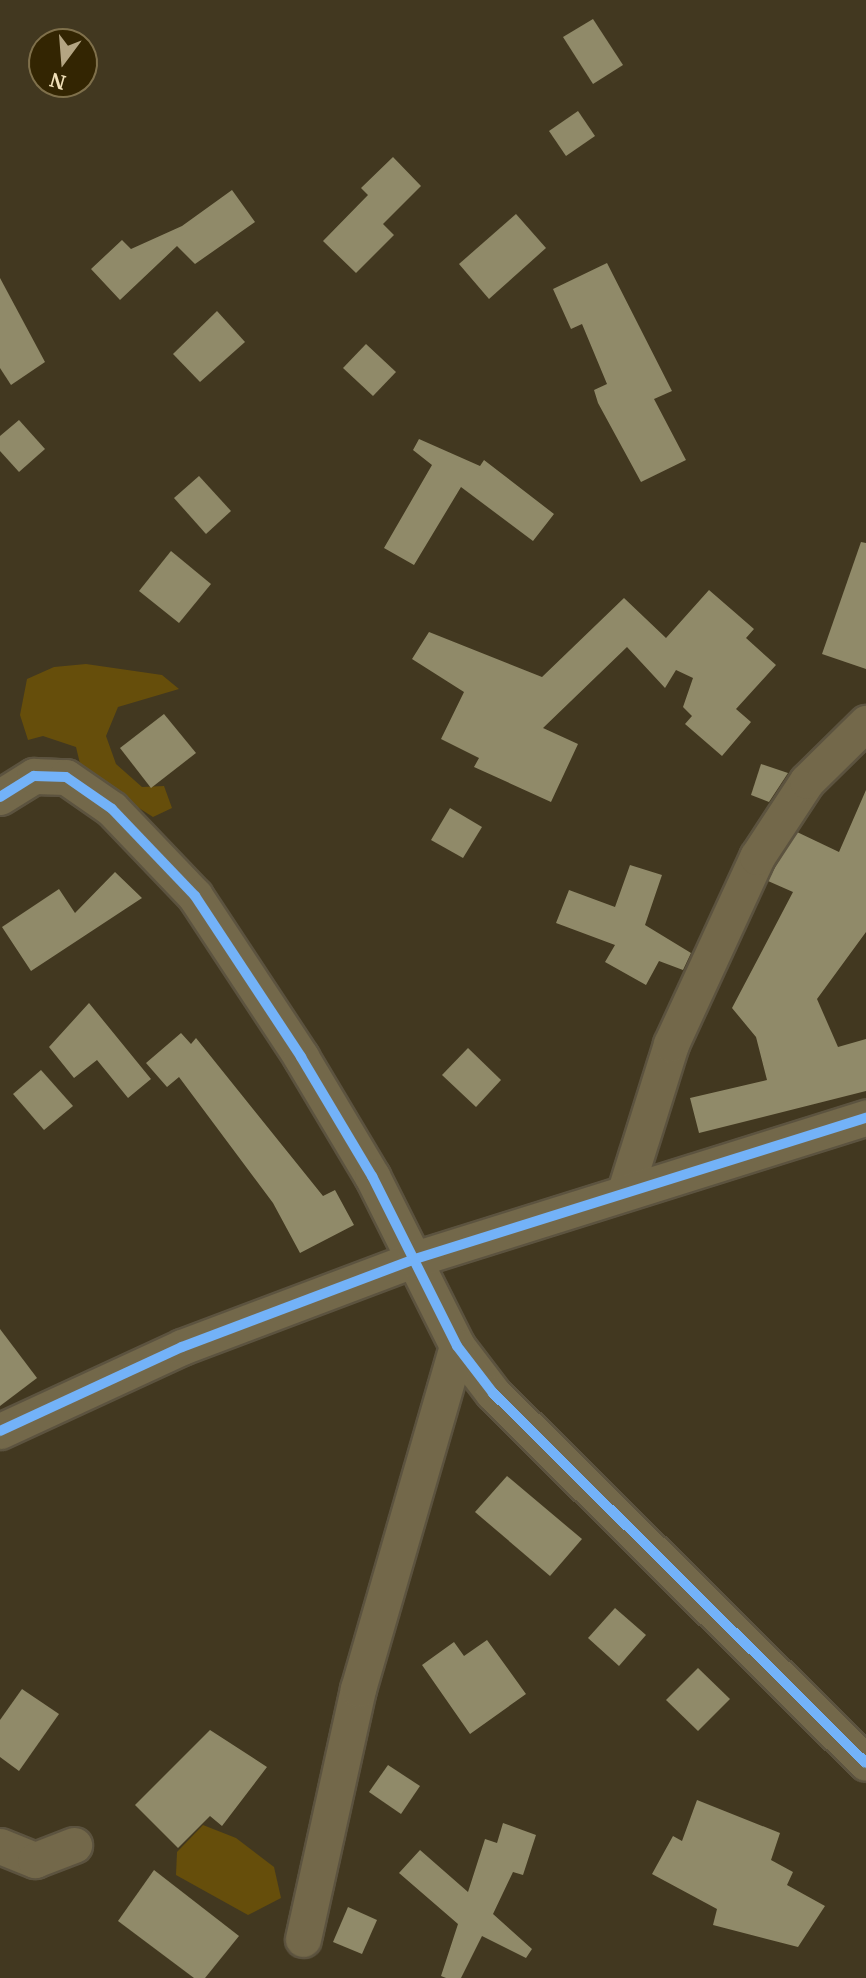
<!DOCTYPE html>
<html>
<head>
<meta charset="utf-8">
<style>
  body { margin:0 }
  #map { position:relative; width:866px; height:1978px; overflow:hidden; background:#423820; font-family:Merriweather,serif }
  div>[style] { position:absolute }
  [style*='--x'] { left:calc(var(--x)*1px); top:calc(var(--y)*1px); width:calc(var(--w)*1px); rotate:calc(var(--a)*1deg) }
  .green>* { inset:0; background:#664e0b }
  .building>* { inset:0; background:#908a69 }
  .roads { filter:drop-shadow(2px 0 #5c533f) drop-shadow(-2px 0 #5c533f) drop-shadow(0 2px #5c533f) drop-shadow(0 -2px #5c533f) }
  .minor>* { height:35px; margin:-17.5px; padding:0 17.5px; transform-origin:17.5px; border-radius:17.5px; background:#73684a }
  .cycleway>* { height:10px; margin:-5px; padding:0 5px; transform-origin:5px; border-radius:5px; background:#73b2f8 }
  span { translate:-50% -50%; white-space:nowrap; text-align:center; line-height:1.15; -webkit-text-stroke:7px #332502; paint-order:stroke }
  .north { position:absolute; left:28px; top:28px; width:70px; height:70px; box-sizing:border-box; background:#332502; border:2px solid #7f704b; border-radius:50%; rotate:196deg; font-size:19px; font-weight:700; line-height:28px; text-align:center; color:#f1e0b9 }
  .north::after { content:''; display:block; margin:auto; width:24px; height:32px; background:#b4a583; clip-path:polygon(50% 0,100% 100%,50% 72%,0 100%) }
</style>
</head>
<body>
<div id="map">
  <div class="green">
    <i style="clip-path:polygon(86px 664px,162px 675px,179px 689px,118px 707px,106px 736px,116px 764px,142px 787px,164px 786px,172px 808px,153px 817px,82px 772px,76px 747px,43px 736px,28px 740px,20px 715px,27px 679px,54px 667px)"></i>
    <i style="clip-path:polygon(203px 1825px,236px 1838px,274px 1867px,281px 1898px,248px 1915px,176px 1875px,177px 1852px)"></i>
  </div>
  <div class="building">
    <i style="clip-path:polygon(593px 19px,623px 65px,593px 84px,563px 37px)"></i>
    <i style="clip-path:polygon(578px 111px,595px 136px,566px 156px,549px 131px)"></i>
    <i style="clip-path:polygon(393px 157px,421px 186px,383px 224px,394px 235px,356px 273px,323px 241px,368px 195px,361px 188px)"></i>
    <i style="clip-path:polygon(232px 190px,255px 222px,195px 264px,177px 246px,120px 300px,91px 269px,122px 240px,131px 249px,182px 226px)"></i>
    <i style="clip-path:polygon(516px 214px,546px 248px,489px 299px,459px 264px)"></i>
    <i style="clip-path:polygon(607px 263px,672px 391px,654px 399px,686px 460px,641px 482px,598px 403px,594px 390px,607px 384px,582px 324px,571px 329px,553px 289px)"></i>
    <i style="clip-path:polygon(0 278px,45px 362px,11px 385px,0 368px)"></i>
    <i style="clip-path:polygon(217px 311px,245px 342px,200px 382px,173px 354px)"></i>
    <i style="clip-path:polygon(366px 344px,396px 372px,373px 396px,343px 368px)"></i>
    <i style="clip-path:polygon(19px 420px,45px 449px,19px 472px,0 451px,0 436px)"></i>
    <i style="clip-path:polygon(419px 439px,480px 466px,484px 460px,554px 514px,533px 541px,461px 487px,414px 565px,384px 548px,432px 465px,413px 450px)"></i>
    <i style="clip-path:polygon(199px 476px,231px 511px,206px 534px,174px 498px)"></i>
    <i style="clip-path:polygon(861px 542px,866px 543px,866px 669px,822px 654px)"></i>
    <i style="clip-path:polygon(171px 551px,211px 584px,179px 623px,139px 591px)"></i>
    <i style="clip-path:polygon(709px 590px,754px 629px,746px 638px,776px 665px,736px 709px,751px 722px,722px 756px,685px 724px,692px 716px,683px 707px,693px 678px,676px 670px,665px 688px,627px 647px,543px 728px,578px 744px,551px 802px,474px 767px,479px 758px,441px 739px,464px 692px,412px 659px,429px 632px,542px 677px,624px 598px,666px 638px)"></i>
    <i style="clip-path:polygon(164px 714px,196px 753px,151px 788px,120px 748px)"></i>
    <i style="clip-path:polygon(761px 764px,788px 773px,769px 802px,751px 795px)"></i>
    <i style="clip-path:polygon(866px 790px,866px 932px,817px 999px,838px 1047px,866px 1039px,866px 1091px,699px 1133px,690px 1098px,767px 1080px,756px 1037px,732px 1008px,793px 892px,768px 881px,775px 867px,797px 832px,839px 852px)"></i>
    <i style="clip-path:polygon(450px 808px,482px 827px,463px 858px,431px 840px)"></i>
    <i style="clip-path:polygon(630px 865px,662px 875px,645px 925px,691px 953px,683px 970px,659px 961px,646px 985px,605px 962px,615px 945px,556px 923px,569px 890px,615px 907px)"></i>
    <i style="clip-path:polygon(115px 872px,142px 898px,31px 971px,2px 927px,59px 889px,75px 913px)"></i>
    <i style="clip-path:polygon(89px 1003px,151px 1079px,128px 1098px,97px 1060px,74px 1078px,49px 1047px)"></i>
    <i style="clip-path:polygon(181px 1033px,191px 1044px,196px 1038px,323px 1196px,335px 1190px,354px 1225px,300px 1253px,273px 1203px,179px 1077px,167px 1087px,146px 1063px)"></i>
    <i style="clip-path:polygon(468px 1048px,501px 1080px,476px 1107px,442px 1075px)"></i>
    <i style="clip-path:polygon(41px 1070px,73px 1106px,44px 1130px,13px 1094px)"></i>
    <i style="clip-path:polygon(0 1329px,37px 1378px,0 1406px)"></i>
    <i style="clip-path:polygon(507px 1476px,582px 1539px,550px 1576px,475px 1512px)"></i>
    <i style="clip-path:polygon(615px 1608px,646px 1635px,619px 1666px,588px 1638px)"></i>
    <i style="clip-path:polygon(487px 1640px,526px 1694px,470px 1734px,422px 1665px,454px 1642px,464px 1656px)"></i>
    <i style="clip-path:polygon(698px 1668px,730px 1699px,698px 1731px,666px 1700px)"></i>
    <i style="clip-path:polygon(22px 1689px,59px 1714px,19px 1771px,0 1757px,0 1720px)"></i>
    <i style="clip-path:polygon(210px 1730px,267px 1767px,222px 1826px,210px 1816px,178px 1848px,135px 1805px)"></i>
    <i style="clip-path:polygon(388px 1765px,420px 1786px,401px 1814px,369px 1792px)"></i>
    <i style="clip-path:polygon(697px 1800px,780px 1833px,771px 1860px,793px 1872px,787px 1885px,825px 1906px,798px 1947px,713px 1925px,717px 1909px,652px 1874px,673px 1836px,682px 1841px)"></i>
    <i style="clip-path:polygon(503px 1823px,536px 1835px,523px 1875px,513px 1872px,493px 1914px,532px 1949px,526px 1958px,482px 1936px,461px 1978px,446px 1978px,441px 1976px,458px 1924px,399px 1873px,420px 1850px,468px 1892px,485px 1839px,497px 1843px)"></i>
    <i style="clip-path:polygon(154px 1870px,239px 1936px,205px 1978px,194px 1978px,118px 1921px)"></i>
    <i style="clip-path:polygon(348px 1907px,377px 1920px,362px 1954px,333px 1942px)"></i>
  </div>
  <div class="roads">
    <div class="minor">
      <i style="--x:0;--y:797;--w:40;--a:-32"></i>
      <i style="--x:34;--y:776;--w:32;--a:2"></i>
      <i style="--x:66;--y:777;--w:56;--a:34.8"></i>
      <i style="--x:112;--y:809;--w:120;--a:46.3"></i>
      <i style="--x:195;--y:896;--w:193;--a:56.6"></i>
      <i style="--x:301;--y:1057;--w:139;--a:59.2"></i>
      <i style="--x:372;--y:1176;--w:190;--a:63.4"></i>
      <i style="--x:457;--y:1346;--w:59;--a:52.5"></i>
      <i style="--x:493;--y:1393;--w:525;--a:44.77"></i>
      <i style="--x:625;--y:1191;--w:154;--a:-72.6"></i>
      <i style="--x:671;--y:1044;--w:206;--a:-65.3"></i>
      <i style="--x:757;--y:857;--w:91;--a:-56.7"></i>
      <i style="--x:807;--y:781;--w:83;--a:-44.5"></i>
      <i style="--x:0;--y:1431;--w:200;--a:-24.8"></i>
      <i style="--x:182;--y:1347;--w:249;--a:-20.7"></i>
      <i style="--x:415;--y:1259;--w:473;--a:-17.4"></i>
      <i style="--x:0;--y:1846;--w:38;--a:22"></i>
      <i style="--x:35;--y:1860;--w:42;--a:-21"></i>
      <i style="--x:303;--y:1939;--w:256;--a:-77.6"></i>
      <i style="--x:358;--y:1689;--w:357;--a:-73.9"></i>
    </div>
  </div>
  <div class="cycleway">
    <i style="--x:0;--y:797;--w:40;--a:-32"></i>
    <i style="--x:34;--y:776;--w:32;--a:2"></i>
    <i style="--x:66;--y:777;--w:56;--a:34.8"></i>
    <i style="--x:112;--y:809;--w:120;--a:46.3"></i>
    <i style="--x:195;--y:896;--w:193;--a:56.6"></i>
    <i style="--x:301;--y:1057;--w:139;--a:59.2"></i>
    <i style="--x:372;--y:1176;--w:190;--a:63.4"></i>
    <i style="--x:457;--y:1346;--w:59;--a:52.5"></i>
    <i style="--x:493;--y:1393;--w:525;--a:44.77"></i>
    <i style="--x:0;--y:1431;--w:200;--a:-24.8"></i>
    <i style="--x:182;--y:1347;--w:249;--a:-20.7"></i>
    <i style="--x:415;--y:1259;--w:473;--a:-17.4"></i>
  </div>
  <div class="north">N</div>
</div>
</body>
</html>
